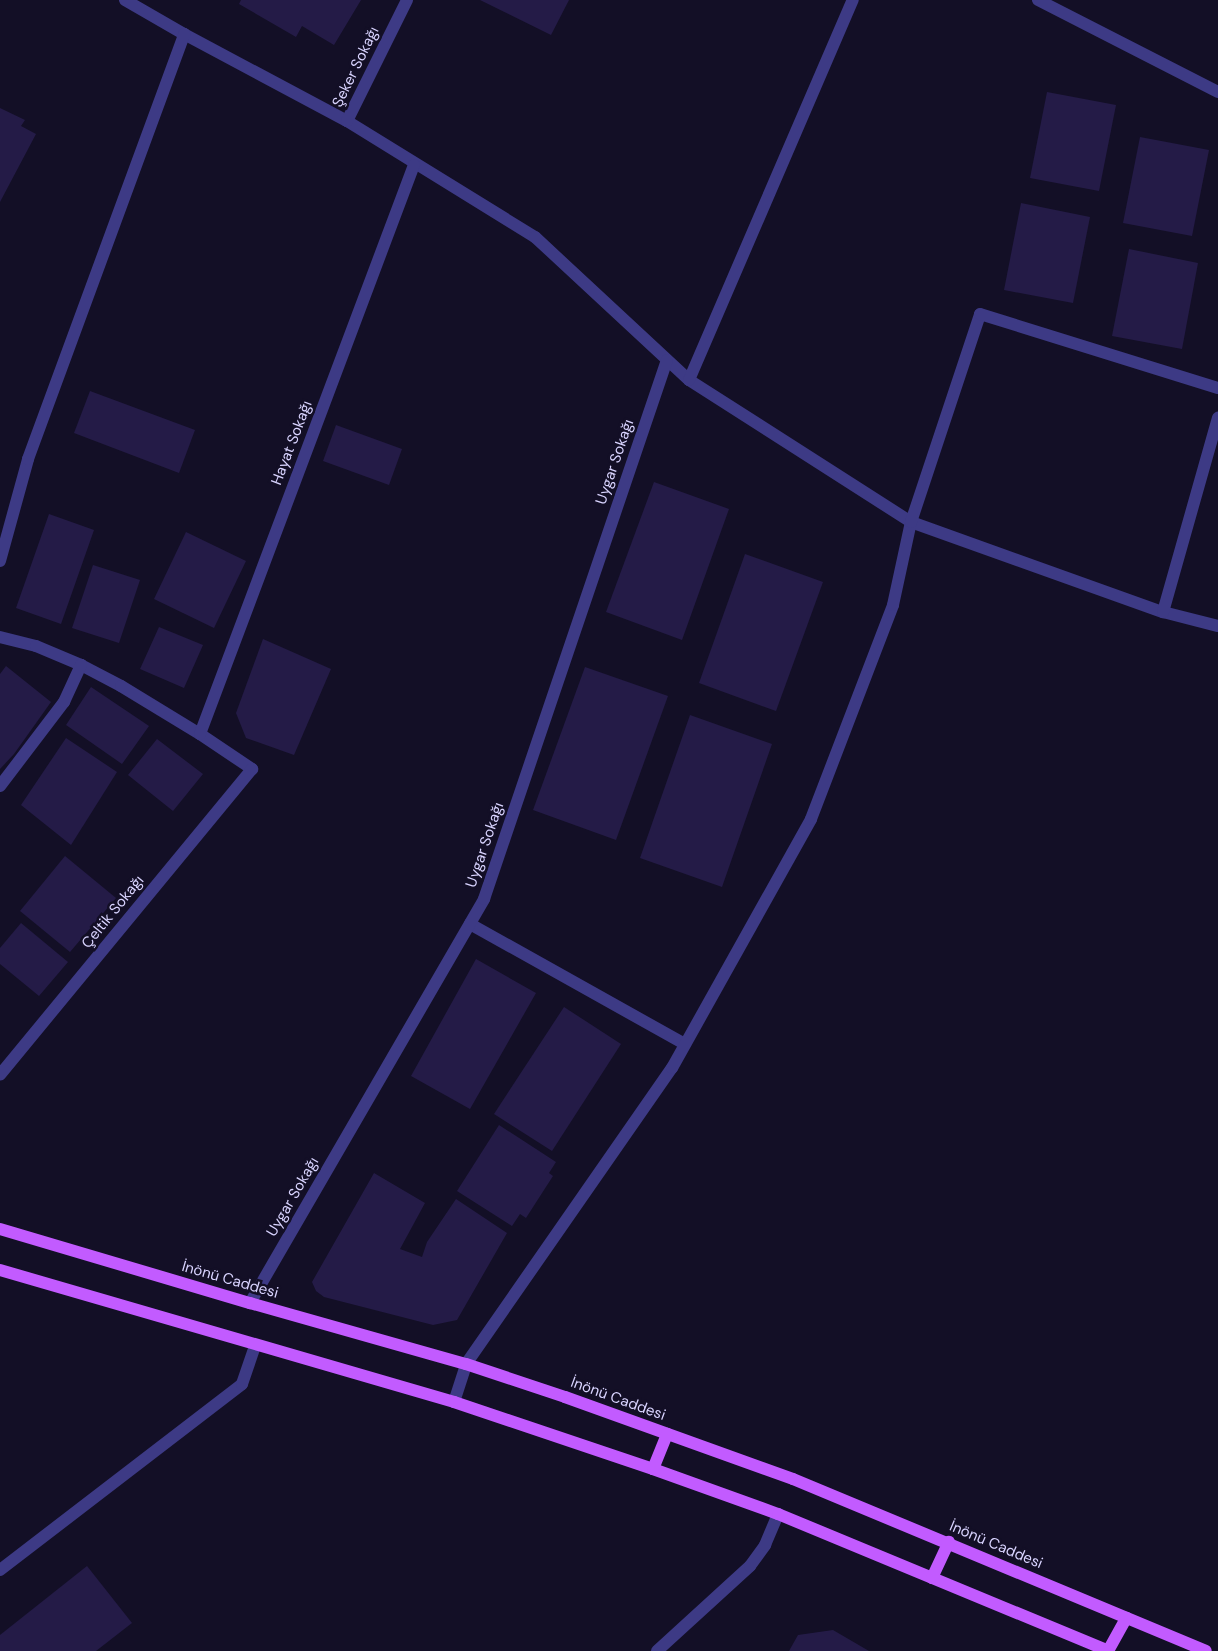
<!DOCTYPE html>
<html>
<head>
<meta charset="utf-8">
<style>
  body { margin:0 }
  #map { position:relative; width:1218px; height:1651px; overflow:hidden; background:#130f26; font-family:"DM Sans",sans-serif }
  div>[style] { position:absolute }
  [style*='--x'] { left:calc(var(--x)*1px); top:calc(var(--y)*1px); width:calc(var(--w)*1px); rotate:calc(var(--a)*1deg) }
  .building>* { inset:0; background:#241b47 }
  .minor>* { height:12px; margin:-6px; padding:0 6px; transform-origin:6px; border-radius:6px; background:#3d3a85 }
  .major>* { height:12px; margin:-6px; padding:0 6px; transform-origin:6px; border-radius:6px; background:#c25bff }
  span { translate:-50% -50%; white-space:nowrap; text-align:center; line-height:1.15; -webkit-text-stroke:5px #130f26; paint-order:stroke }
  .street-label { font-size:15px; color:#d9d4ff }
</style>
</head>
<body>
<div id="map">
  <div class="building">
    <i style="clip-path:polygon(241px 0,361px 0,334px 45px,302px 26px,296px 37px,239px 4px)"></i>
    <i style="clip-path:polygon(480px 0,569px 0,551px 35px)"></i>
    <i style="clip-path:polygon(1047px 92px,1116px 105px,1099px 191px,1030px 178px)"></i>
    <i style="clip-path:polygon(0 108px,25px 120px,21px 126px,36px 134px,0 202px)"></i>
    <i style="clip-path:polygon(1140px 137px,1209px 150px,1192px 236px,1123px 223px)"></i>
    <i style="clip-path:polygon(1021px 203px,1090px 217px,1073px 303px,1004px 290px)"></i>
    <i style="clip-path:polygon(1129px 249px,1198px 263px,1182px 349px,1112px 336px)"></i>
    <i style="clip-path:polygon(90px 391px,195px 430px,179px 473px,74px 433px)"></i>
    <i style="clip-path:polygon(336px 425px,402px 449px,389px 485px,323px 461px)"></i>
    <i style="clip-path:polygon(654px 482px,729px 509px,682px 640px,606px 612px)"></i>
    <i style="clip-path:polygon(49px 514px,94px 530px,61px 624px,16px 608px)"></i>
    <i style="clip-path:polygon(186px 532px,246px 561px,214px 628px,154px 599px)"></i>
    <i style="clip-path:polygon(745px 554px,823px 582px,776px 711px,699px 683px)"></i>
    <i style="clip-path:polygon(93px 565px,140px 580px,119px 643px,72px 628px)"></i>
    <i style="clip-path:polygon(159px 627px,203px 645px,184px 688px,140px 669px)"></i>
    <i style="clip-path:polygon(263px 639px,331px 669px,294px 755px,246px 738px,236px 713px)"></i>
    <i style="clip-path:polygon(6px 666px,51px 702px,14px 754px,0 769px,0 674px)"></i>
    <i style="clip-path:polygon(585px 667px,668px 696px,616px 840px,533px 810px)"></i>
    <i style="clip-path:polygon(91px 687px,149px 726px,122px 764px,66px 725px)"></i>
    <i style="clip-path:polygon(690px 715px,772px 744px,722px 887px,640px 858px)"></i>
    <i style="clip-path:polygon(66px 738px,117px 772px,71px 845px,21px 805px)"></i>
    <i style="clip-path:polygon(157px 739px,203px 774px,173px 811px,128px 775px)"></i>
    <i style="clip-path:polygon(65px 856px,116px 898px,70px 952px,20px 911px)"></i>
    <i style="clip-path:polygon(21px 923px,68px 962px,39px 996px,0 964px,0 948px)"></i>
    <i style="clip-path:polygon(476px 959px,536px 993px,470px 1109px,411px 1076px)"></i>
    <i style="clip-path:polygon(564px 1007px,621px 1044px,552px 1151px,494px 1114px)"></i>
    <i style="clip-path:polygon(499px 1125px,556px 1162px,549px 1173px,553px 1176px,526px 1218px,520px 1214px,512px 1226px,457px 1191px)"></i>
    <i style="clip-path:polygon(374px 1173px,425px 1203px,400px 1249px,422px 1257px,427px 1242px,456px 1199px,507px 1233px,457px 1320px,433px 1325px,324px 1297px,316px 1291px,312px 1282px)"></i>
    <i style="clip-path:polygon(87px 1566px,132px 1623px,96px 1651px,0 1651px,0 1635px)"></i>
    <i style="clip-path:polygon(833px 1630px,869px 1651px,789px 1651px,798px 1635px)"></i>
  </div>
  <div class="minor">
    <i style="--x:125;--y:0;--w:68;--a:30"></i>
    <i style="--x:184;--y:34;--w:185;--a:28.1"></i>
    <i style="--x:347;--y:121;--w:221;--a:31.7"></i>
    <i style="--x:535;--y:237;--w:210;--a:42.9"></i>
    <i style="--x:689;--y:380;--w:264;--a:32.6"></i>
    <i style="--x:911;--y:522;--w:268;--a:19.7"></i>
    <i style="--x:1163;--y:612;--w:57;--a:14.3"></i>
    <i style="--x:1038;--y:0;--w:202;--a:27.1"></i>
    <i style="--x:347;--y:121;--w:135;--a:-63.6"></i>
    <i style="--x:689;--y:380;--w:414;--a:-66.7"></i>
    <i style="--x:0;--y:561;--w:106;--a:-74.6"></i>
    <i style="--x:28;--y:459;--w:453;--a:-69.8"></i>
    <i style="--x:1163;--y:612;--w:202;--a:-74.2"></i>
    <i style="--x:0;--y:637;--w:37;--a:14"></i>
    <i style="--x:36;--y:646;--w:49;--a:22.9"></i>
    <i style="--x:81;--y:665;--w:45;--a:27.7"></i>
    <i style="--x:121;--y:686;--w:92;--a:31.3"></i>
    <i style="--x:200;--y:734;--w:63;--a:33.9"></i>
    <i style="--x:252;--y:769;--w:396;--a:129.5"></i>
    <i style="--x:200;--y:734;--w:608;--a:-69.39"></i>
    <i style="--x:0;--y:786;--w:106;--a:-52.7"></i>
    <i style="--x:64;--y:702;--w:41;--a:-65.3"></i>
    <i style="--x:470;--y:924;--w:246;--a:29.2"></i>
    <i style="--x:250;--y:1303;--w:467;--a:-59.9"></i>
    <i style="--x:484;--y:899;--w:569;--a:-71.25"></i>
    <i style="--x:454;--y:1402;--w:40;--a:-72"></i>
    <i style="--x:466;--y:1364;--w:361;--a:-55.2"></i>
    <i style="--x:672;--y:1068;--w:285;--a:-60.8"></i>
    <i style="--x:811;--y:819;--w:229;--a:-69"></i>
    <i style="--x:893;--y:605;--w:85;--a:-77.8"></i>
    <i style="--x:911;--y:522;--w:219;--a:-71.6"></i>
    <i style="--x:980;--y:314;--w:249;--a:17.3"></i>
    <i style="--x:0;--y:1570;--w:305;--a:-37.5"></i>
    <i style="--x:242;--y:1384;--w:40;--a:-71.1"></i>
    <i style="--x:657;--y:1651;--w:126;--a:-42.4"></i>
    <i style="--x:750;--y:1566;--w:26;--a:-54"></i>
    <i style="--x:765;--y:1545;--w:34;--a:-67"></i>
  </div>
  <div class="major">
    <i style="--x:0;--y:1229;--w:261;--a:16.5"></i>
    <i style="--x:250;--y:1303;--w:224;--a:15.8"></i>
    <i style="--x:466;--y:1364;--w:104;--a:18.4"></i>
    <i style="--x:565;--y:1397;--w:242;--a:19.8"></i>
    <i style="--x:793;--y:1479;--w:447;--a:22.6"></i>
    <i style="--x:0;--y:1270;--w:473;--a:16.2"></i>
    <i style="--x:454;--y:1402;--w:210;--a:18.6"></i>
    <i style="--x:653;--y:1469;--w:133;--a:19.8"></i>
    <i style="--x:778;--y:1514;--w:357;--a:22.5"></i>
    <i style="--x:653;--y:1469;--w:38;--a:-68"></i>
    <i style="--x:932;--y:1578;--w:40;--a:-65"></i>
    <i style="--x:1108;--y:1651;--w:38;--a:-61"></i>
  </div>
  <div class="street-label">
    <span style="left:356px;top:67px;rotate:-64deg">Şeker Sokağı</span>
    <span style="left:292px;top:443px;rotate:-69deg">Hayat Sokağı</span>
    <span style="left:615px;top:462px;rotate:-71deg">Uygar Sokağı</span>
    <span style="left:485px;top:845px;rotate:-71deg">Uygar Sokağı</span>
    <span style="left:113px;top:912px;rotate:-51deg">Çeltik Sokağı</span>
    <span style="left:293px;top:1197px;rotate:-60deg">Uygar Sokağı</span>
    <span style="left:230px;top:1280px;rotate:16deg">İnönü Caddesi</span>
    <span style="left:618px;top:1399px;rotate:20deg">İnönü Caddesi</span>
    <span style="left:996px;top:1545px;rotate:23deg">İnönü Caddesi</span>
  </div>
</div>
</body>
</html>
